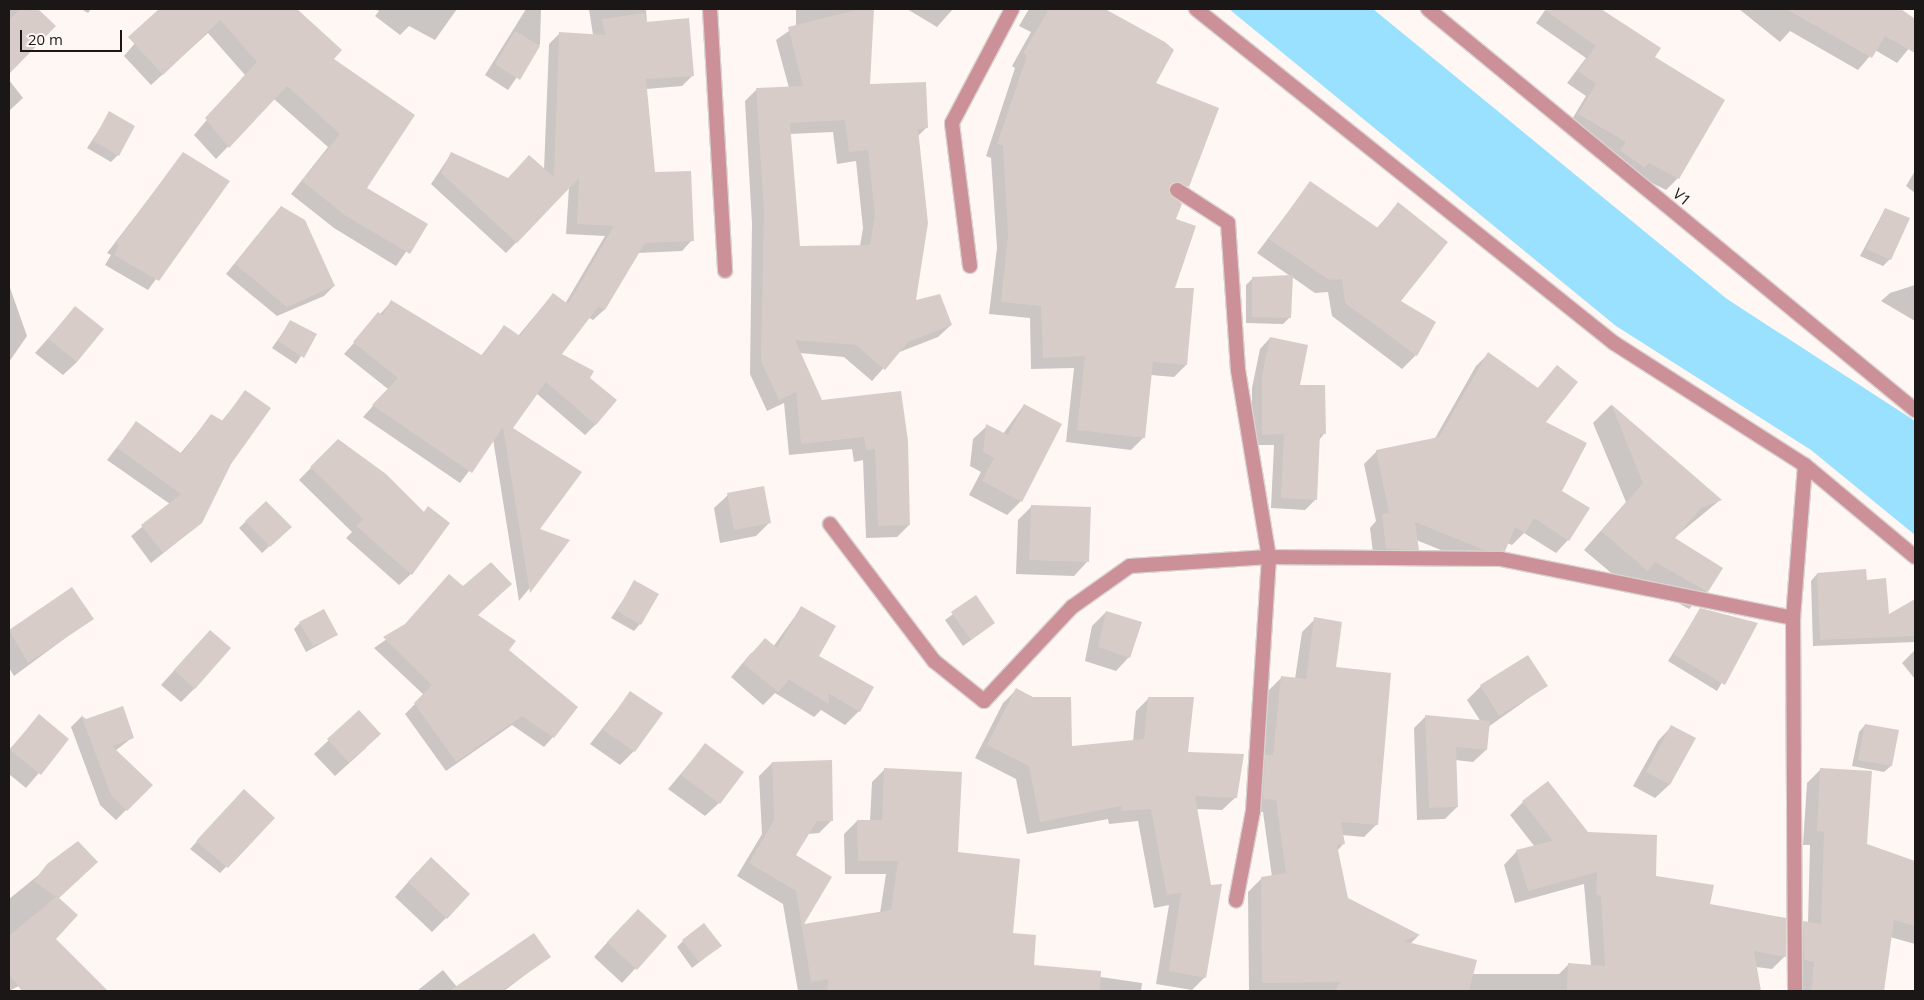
<!DOCTYPE html>
<html>
<head>
<meta charset="utf-8">
<style>
  body { margin:0 }
  #map { position:relative; width:1924px; height:1000px; overflow:hidden; background:#fef7f4; font-family:"Open Sans",sans-serif }
  div>[style] { position:absolute }
  [style*='--x'] { left:calc(var(--x)*1px); top:calc(var(--y)*1px); width:calc(var(--w)*1px); rotate:calc(var(--a)*1deg) }
  .water>* { inset:0; background:#99e1fe }
  .shadow>* { inset:0; background:#0003 }
  .building>* { inset:0; background:#d8ccc8 }
  .roads { filter:drop-shadow(1px 0 #dad3d0) drop-shadow(-1px 0 #dad3d0) drop-shadow(0 1px #dad3d0) drop-shadow(0 -1px #dad3d0) }
  .minor>* { height:14px; margin:-7px; padding:0 7px; transform-origin:7px; border-radius:7px; background:#cc9099 }
  span { translate:-50% -50%; white-space:nowrap; text-align:center; line-height:1.15; -webkit-text-stroke:4px #fef7f4; paint-order:stroke }
  .street-label { font-size:15px; color:#1b1716 }
  .frame { position:absolute; inset:0; border:10px solid #1b1716; pointer-events:none }
  .scale { position:absolute; left:20px; top:30px; width:102px; height:22px; box-sizing:border-box; border:2px solid #1b1716; border-top:0; padding-left:6px; font-size:15px; line-height:18px; white-space:nowrap; color:#1b1716; -webkit-text-stroke:4px #fef7f4; paint-order:stroke }
</style>
</head>
<body>
<div id="map">
  <div class="water">
    <i style="clip-path:polygon(1229px 9px,1373px 9px,1727px 299px,1915px 421px,1915px 535px,1811px 450px,1616px 326px)"></i>
  </div>
  <div class="shadow">
    <i style="clip-path:polygon(9px 9px,37px 9px,54px 26px,9px 73px)"></i>
    <i style="clip-path:polygon(81px 9px,91px 9px,88px 13px)"></i>
    <i style="clip-path:polygon(164px 9px,199px 9px,210px 19px,221px 9px,274px 9px,291px 29px,332px 59px,365px 188px,426px 224px,396px 266px,334px 228px,291px 194px,328px 147px,274px 99px,216px 159px,194px 135px,245px 75px,208px 33px,151px 85px,124px 56px)"></i>
    <i style="clip-path:polygon(375px 9px,457px 9px,435px 40px,409px 26px,400px 35px,375px 16px,379px 11px)"></i>
    <i style="clip-path:polygon(526px 9px,541px 9px,540px 44px,508px 90px,485px 75px)"></i>
    <i style="clip-path:polygon(589px 9px,646px 9px,647px 23px,693px 75px,682px 86px,646px 89px,654px 173px,692px 240px,682px 251px,637px 253px,604px 310px,593px 320px,588px 317px,560px 354px,616px 401px,595px 425px,585px 435px,536px 393px,511px 428px,538px 529px,568px 541px,519px 601px,493px 439px,460px 483px,363px 417px,388px 389px,344px 354px,391px 302px,481px 356px,504px 326px,518px 336px,553px 294px,565px 304px,605px 236px,566px 234px,569px 187px,506px 253px,431px 184px,451px 154px,508px 179px,544px 170px,549px 44px,560px 33px,593px 35px)"></i>
    <i style="clip-path:polygon(evenodd,796px 9px,873px 9px,869px 85px,926px 128px,917px 137px,914px 301px,951px 325px,938px 337px,897px 353px,872px 381px,844px 357px,800px 353px,821px 401px,900px 393px,909px 525px,897px 537px,866px 538px,863px 460px,854px 462px,852px 449px,789px 455px,784px 403px,767px 411px,750px 374px,752px 224px,745px 101px,757px 89px,789px 88px,776px 40px,796px 26px,796px 9px,833px 132px,837px 164px,856px 161px,863px 228px,860px 246px,799px 246px,789px 134px,833px 132px)"></i>
    <i style="clip-path:polygon(907px 9px,953px 9px,937px 27px)"></i>
    <i style="clip-path:polygon(1029px 9px,1101px 9px,1172px 51px,1154px 84px,1218px 108px,1187px 186px,1175px 198px,1174px 289px,1186px 365px,1174px 377px,1151px 375px,1144px 437px,1131px 450px,1066px 442px,1074px 368px,1031px 369px,1030px 318px,989px 314px,997px 248px,991px 158px,986px 156px,1015px 68px,1012px 66px,1031px 32px,1019px 26px)"></i>
    <i style="clip-path:polygon(1546px 9px,1599px 9px,1659px 49px,1653px 58px,1678px 178px,1666px 190px,1610px 162px,1615px 154px,1568px 126px,1586px 96px,1567px 83px,1586px 58px,1536px 23px)"></i>
    <i style="clip-path:polygon(1739px 9px,1891px 9px,1915px 23px,1915px 41px,1897px 63px,1875px 50px,1858px 70px,1790px 31px,1780px 42px)"></i>
    <i style="clip-path:polygon(9px 80px,23px 98px,9px 111px)"></i>
    <i style="clip-path:polygon(110px 113px,118px 155px,111px 162px,87px 148px)"></i>
    <i style="clip-path:polygon(183px 154px,228px 181px,148px 290px,105px 265px,111px 255px,107px 253px)"></i>
    <i style="clip-path:polygon(1915px 171px,1915px 193px,1906px 186px)"></i>
    <i style="clip-path:polygon(1310px 183px,1376px 229px,1398px 204px,1399px 301px,1416px 355px,1402px 369px,1332px 316px,1328px 292px,1315px 293px,1292px 277px,1290px 317px,1283px 324px,1246px 323px,1246px 285px,1253px 278px,1290px 276px,1257px 253px)"></i>
    <i style="clip-path:polygon(1885px 209px,1890px 259px,1883px 266px,1860px 256px)"></i>
    <i style="clip-path:polygon(272px 217px,334px 286px,324px 296px,277px 316px,226px 274px)"></i>
    <i style="clip-path:polygon(9px 285px,27px 336px,9px 362px)"></i>
    <i style="clip-path:polygon(1915px 285px,1915px 321px,1881px 301px,1890px 293px)"></i>
    <i style="clip-path:polygon(75px 308px,77px 362px,63px 375px,35px 353px)"></i>
    <i style="clip-path:polygon(290px 322px,315px 334px,296px 364px,272px 348px)"></i>
    <i style="clip-path:polygon(1270px 338px,1324px 434px,1319px 440px,1316px 499px,1305px 510px,1271px 508px,1274px 445px,1252px 445px,1252px 388px,1260px 349px)"></i>
    <i style="clip-path:polygon(1488px 354px,1537px 389px,1557px 366px,1545px 422px,1568px 540px,1556px 553px,1524px 533px,1512px 545px,1507px 543px,1492px 563px,1471px 562px,1416px 540px,1417px 549px,1405px 562px,1374px 561px,1370px 528px,1376px 521px,1364px 464px,1377px 451px,1434px 440px,1476px 366px)"></i>
    <i style="clip-path:polygon(246px 391px,201px 523px,151px 563px,131px 536px,170px 504px,107px 460px,136px 423px,180px 454px,211px 416px,221px 422px)"></i>
    <i style="clip-path:polygon(1024px 405px,1021px 501px,1007px 515px,969px 495px,981px 472px,970px 466px,973px 439px,987px 426px,1003px 434px)"></i>
    <i style="clip-path:polygon(1611px 405px,1720px 500px,1674px 538px,1707px 591px,1689px 609px,1636px 580px,1629px 588px,1584px 550px,1626px 502px,1593px 423px)"></i>
    <i style="clip-path:polygon(338px 440px,423px 513px,428px 508px,411px 574px,399px 585px,346px 538px,352px 532px,299px 480px)"></i>
    <i style="clip-path:polygon(728px 495px,770px 522px,756px 536px,720px 543px,714px 508px)"></i>
    <i style="clip-path:polygon(266px 502px,290px 527px,262px 553px,239px 528px)"></i>
    <i style="clip-path:polygon(1032px 506px,1087px 562px,1074px 576px,1016px 574px,1018px 520px)"></i>
    <i style="clip-path:polygon(1817px 574px,1866px 581px,1888px 616px,1907px 605px,1915px 619px,1915px 642px,1813px 646px,1811px 581px)"></i>
    <i style="clip-path:polygon(635px 582px,640px 624px,634px 631px,611px 618px)"></i>
    <i style="clip-path:polygon(976px 597px,994px 623px,963px 646px,945px 620px)"></i>
    <i style="clip-path:polygon(50px 603px,79px 628px,14px 676px,9px 668px,9px 631px)"></i>
    <i style="clip-path:polygon(801px 608px,817px 656px,859px 711px,845px 725px,821px 710px,814px 717px,775px 693px,763px 705px,731px 677px,751px 653px,773px 647px)"></i>
    <i style="clip-path:polygon(1700px 610px,1756px 623px,1717px 691px,1668px 661px)"></i>
    <i style="clip-path:polygon(1106px 612px,1129px 657px,1116px 671px,1085px 661px,1092px 626px)"></i>
    <i style="clip-path:polygon(477px 615px,508px 651px,553px 737px,544px 747px,512px 725px,446px 771px,405px 714px,424px 695px,374px 648px,404px 627px)"></i>
    <i style="clip-path:polygon(1315px 619px,1334px 668px,1377px 824px,1364px 837px,1342px 835px,1344px 843px,1337px 851px,1347px 899px,1418px 936px,1410px 944px,1472px 974px,1559px 974px,1569px 964px,1591px 966px,1584px 884px,1515px 903px,1504px 865px,1517px 851px,1535px 847px,1510px 815px,1523px 802px,1587px 833px,1785px 956px,1772px 969px,1756px 967px,1760px 991px,1686px 991px,1688px 958px,1646px 959px,1645px 991px,1249px 991px,1248px 892px,1261px 879px,1272px 877px,1263px 812px,1250px 812px,1261px 761px,1268px 691px,1281px 678px,1295px 679px,1302px 632px)"></i>
    <i style="clip-path:polygon(300px 623px,337px 635px,306px 652px,294px 629px)"></i>
    <i style="clip-path:polygon(197px 645px,195px 688px,181px 702px,161px 685px)"></i>
    <i style="clip-path:polygon(1915px 650px,1915px 679px,1902px 663px)"></i>
    <i style="clip-path:polygon(1481px 686px,1546px 686px,1488px 727px,1486px 750px,1473px 762px,1455px 760px,1457px 807px,1445px 819px,1417px 820px,1414px 728px,1426px 716px,1481px 722px,1467px 700px)"></i>
    <i style="clip-path:polygon(1016px 690px,1070px 747px,1133px 741px,1136px 711px,1149px 698px,1187px 754px,1236px 797px,1222px 810px,1196px 809px,1205px 977px,1192px 990px,1156px 984px,1169px 905px,1154px 908px,1138px 821px,1109px 824px,1108px 819px,1027px 834px,1016px 779px,975px 758px,1003px 703px)"></i>
    <i style="clip-path:polygon(631px 692px,634px 751px,620px 765px,590px 744px)"></i>
    <i style="clip-path:polygon(359px 712px,366px 748px,335px 776px,314px 754px)"></i>
    <i style="clip-path:polygon(39px 716px,68px 739px,26px 788px,9px 774px,9px 750px)"></i>
    <i style="clip-path:polygon(81px 717px,133px 737px,115px 751px,151px 785px,116px 820px,100px 805px,71px 727px)"></i>
    <i style="clip-path:polygon(1865px 725px,1891px 766px,1884px 772px,1852px 766px,1859px 732px)"></i>
    <i style="clip-path:polygon(1671px 727px,1669px 785px,1655px 798px,1633px 786px,1658px 741px)"></i>
    <i style="clip-path:polygon(705px 745px,719px 803px,705px 816px,668px 789px)"></i>
    <i style="clip-path:polygon(772px 763px,832px 820px,819px 833px,808px 834px,794px 856px,802px 926px,880px 913px,886px 874px,845px 874px,844px 834px,857px 821px,870px 821px,872px 782px,885px 769px,957px 853px,1032px 967px,1142px 983px,1141px 991px,960px 991px,965px 928px,929px 991px,798px 991px,783px 904px,737px 876px,762px 834px,759px 776px)"></i>
    <i style="clip-path:polygon(1821px 769px,1866px 845px,1915px 862px,1915px 944px,1890px 937px,1883px 991px,1799px 991px,1790px 936px,1808px 923px,1810px 845px,1803px 845px,1807px 783px)"></i>
    <i style="clip-path:polygon(238px 797px,274px 818px,220px 873px,190px 849px)"></i>
    <i style="clip-path:polygon(78px 843px,58px 898px,54px 939px,58px 966px,9px 991px,9px 899px)"></i>
    <i style="clip-path:polygon(417px 872px,446px 918px,432px 932px,395px 897px)"></i>
    <i style="clip-path:polygon(624px 924px,665px 936px,622px 983px,594px 957px)"></i>
    <i style="clip-path:polygon(683px 941px,720px 946px,692px 968px,677px 947px)"></i>
    <i style="clip-path:polygon(538px 965px,504px 991px,417px 991px,443px 970px,457px 987px)"></i>
  </div>
  <div class="building">
    <i style="clip-path:polygon(20px 9px,38px 9px,56px 26px,9px 74px,9px 20px)"></i>
    <i style="clip-path:polygon(159px 9px,297px 9px,342px 50px,334px 59px,415px 115px,367px 188px,428px 224px,410px 254px,346px 216px,302px 181px,340px 134px,287px 86px,229px 148px,205px 118px,257px 62px,220px 20px,163px 75px,128px 37px)"></i>
    <i style="clip-path:polygon(evenodd,860px 9px,874px 9px,870px 84px,926px 82px,928px 128px,918px 129px,928px 223px,916px 300px,940px 294px,952px 325px,908px 342px,885px 370px,856px 345px,795px 340px,822px 400px,901px 391px,908px 441px,910px 525px,878px 526px,875px 449px,866px 450px,864px 437px,801px 444px,796px 392px,779px 400px,761px 361px,764px 211px,756px 88px,803px 86px,788px 27px,860px 9px,845px 120px,849px 152px,868px 150px,875px 215px,870px 245px,800px 246px,790px 123px,845px 120px)"></i>
    <i style="clip-path:polygon(1049px 9px,1105px 9px,1165px 42px,1174px 50px,1156px 83px,1219px 108px,1189px 187px,1177px 181px,1168px 189px,1182px 204px,1176px 219px,1196px 226px,1175px 288px,1194px 288px,1187px 365px,1153px 362px,1145px 438px,1077px 430px,1085px 356px,1043px 358px,1041px 306px,1001px 302px,1008px 235px,1003px 146px,997px 144px,1027px 56px,1023px 53px)"></i>
    <i style="clip-path:polygon(1543px 9px,1601px 9px,1661px 48px,1655px 57px,1725px 100px,1679px 179px,1649px 163px,1645px 168px,1620px 150px,1626px 142px,1578px 114px,1596px 84px,1578px 71px,1596px 46px)"></i>
    <i style="clip-path:polygon(1786px 9px,1901px 9px,1915px 19px,1915px 53px,1885px 36px,1872px 58px)"></i>
    <i style="clip-path:polygon(645px 13px,646px 22px,689px 18px,694px 76px,646px 79px,655px 172px,691px 171px,694px 241px,645px 243px,605px 310px,598px 307px,562px 354px,594px 371px,590px 378px,617px 400px,596px 425px,546px 382px,513px 428px,582px 472px,540px 529px,570px 540px,530px 593px,503px 427px,472px 473px,372px 405px,398px 378px,353px 342px,378px 312px,383px 315px,391px 300px,483px 356px,504px 325px,520px 336px,553px 293px,568px 304px,614px 226px,577px 224px,579px 178px,517px 243px,441px 173px,451px 152px,508px 178px,529px 155px,554px 177px,559px 32px,605px 35px,602px 19px)"></i>
    <i style="clip-path:polygon(515px 31px,540px 46px,520px 80px,495px 64px)"></i>
    <i style="clip-path:polygon(109px 111px,135px 126px,119px 156px,93px 141px)"></i>
    <i style="clip-path:polygon(183px 152px,230px 181px,159px 281px,114px 255px,119px 245px,116px 243px)"></i>
    <i style="clip-path:polygon(1310px 181px,1378px 228px,1398px 202px,1448px 242px,1401px 301px,1436px 322px,1417px 356px,1345px 303px,1342px 279px,1329px 280px,1269px 239px)"></i>
    <i style="clip-path:polygon(281px 206px,305px 220px,335px 286px,287px 307px,235px 264px)"></i>
    <i style="clip-path:polygon(1885px 208px,1910px 218px,1891px 260px,1866px 249px)"></i>
    <i style="clip-path:polygon(1293px 275px,1291px 318px,1252px 317px,1252px 277px)"></i>
    <i style="clip-path:polygon(75px 306px,104px 329px,77px 362px,48px 339px)"></i>
    <i style="clip-path:polygon(290px 320px,317px 334px,304px 358px,278px 341px)"></i>
    <i style="clip-path:polygon(1270px 337px,1308px 345px,1300px 385px,1325px 385px,1326px 434px,1320px 434px,1317px 500px,1281px 498px,1284px 434px,1262px 435px,1262px 376px)"></i>
    <i style="clip-path:polygon(1488px 352px,1538px 388px,1557px 365px,1578px 382px,1546px 422px,1587px 443px,1562px 491px,1590px 508px,1569px 541px,1534px 518px,1525px 533px,1515px 527px,1505px 551px,1484px 550px,1415px 522px,1419px 550px,1386px 549px,1382px 514px,1389px 513px,1376px 450px,1439px 437px)"></i>
    <i style="clip-path:polygon(245px 390px,271px 408px,231px 464px,202px 523px,163px 553px,141px 525px,181px 494px,117px 448px,136px 421px,182px 454px,211px 414px,223px 421px)"></i>
    <i style="clip-path:polygon(1024px 404px,1062px 424px,1022px 502px,982px 481px,994px 458px,983px 452px,986px 424px,1008px 435px)"></i>
    <i style="clip-path:polygon(1611px 404px,1722px 500px,1701px 508px,1675px 538px,1723px 568px,1708px 592px,1655px 562px,1648px 571px,1601px 531px,1643px 483px)"></i>
    <i style="clip-path:polygon(338px 439px,386px 474px,424px 512px,428px 506px,450px 523px,412px 575px,356px 526px,363px 519px,310px 467px)"></i>
    <i style="clip-path:polygon(764px 486px,771px 523px,734px 530px,727px 493px)"></i>
    <i style="clip-path:polygon(266px 501px,292px 527px,270px 547px,245px 521px)"></i>
    <i style="clip-path:polygon(1031px 505px,1091px 507px,1089px 562px,1029px 560px)"></i>
    <i style="clip-path:polygon(491px 562px,512px 584px,478px 615px,516px 641px,509px 650px,578px 707px,554px 738px,522px 716px,456px 762px,414px 703px,432px 685px,383px 637px,405px 624px,449px 574px,463px 586px)"></i>
    <i style="clip-path:polygon(1866px 569px,1867px 580px,1886px 578px,1889px 614px,1915px 599px,1915px 636px,1820px 640px,1817px 573px)"></i>
    <i style="clip-path:polygon(634px 580px,659px 594px,641px 625px,617px 611px)"></i>
    <i style="clip-path:polygon(72px 587px,94px 619px,28px 663px,9px 630px)"></i>
    <i style="clip-path:polygon(976px 595px,995px 623px,971px 640px,951px 612px)"></i>
    <i style="clip-path:polygon(801px 606px,836px 626px,819px 656px,874px 687px,860px 712px,828px 693px,829px 704px,789px 680px,778px 692px,743px 663px,765px 638px,777px 648px)"></i>
    <i style="clip-path:polygon(1700px 608px,1758px 623px,1725px 685px,1673px 654px)"></i>
    <i style="clip-path:polygon(324px 609px,338px 635px,313px 646px,299px 622px)"></i>
    <i style="clip-path:polygon(1106px 611px,1142px 622px,1130px 658px,1098px 647px)"></i>
    <i style="clip-path:polygon(1314px 617px,1342px 622px,1336px 667px,1391px 673px,1378px 825px,1341px 822px,1345px 844px,1337px 845px,1348px 898px,1420px 935px,1404px 941px,1477px 960px,1469px 991px,1335px 991px,1340px 982px,1262px 983px,1261px 877px,1286px 873px,1276px 800px,1263px 799px,1265px 755px,1273px 755px,1281px 676px,1306px 679px)"></i>
    <i style="clip-path:polygon(210px 630px,231px 648px,195px 689px,174px 670px)"></i>
    <i style="clip-path:polygon(1528px 655px,1548px 686px,1499px 716px,1480px 685px)"></i>
    <i style="clip-path:polygon(1016px 688px,1033px 697px,1071px 697px,1072px 746px,1144px 739px,1148px 697px,1194px 697px,1188px 752px,1244px 754px,1237px 798px,1195px 796px,1211px 885px,1222px 884px,1206px 978px,1169px 971px,1181px 893px,1167px 895px,1151px 809px,1122px 811px,1121px 806px,1040px 822px,1029px 766px,987px 745px)"></i>
    <i style="clip-path:polygon(630px 691px,663px 713px,635px 752px,603px 730px)"></i>
    <i style="clip-path:polygon(123px 706px,134px 738px,112px 746px,153px 785px,127px 811px,111px 795px,81px 715px,86px 719px)"></i>
    <i style="clip-path:polygon(359px 710px,381px 734px,349px 763px,327px 739px)"></i>
    <i style="clip-path:polygon(39px 714px,69px 739px,41px 775px,10px 750px)"></i>
    <i style="clip-path:polygon(1425px 715px,1490px 721px,1487px 750px,1456px 747px,1458px 807px,1429px 808px)"></i>
    <i style="clip-path:polygon(1865px 724px,1899px 730px,1892px 766px,1858px 760px)"></i>
    <i style="clip-path:polygon(1671px 725px,1696px 738px,1670px 785px,1646px 772px)"></i>
    <i style="clip-path:polygon(705px 743px,744px 772px,720px 804px,681px 775px)"></i>
    <i style="clip-path:polygon(832px 760px,833px 821px,817px 821px,796px 855px,832px 877px,804px 924px,891px 910px,898px 861px,858px 861px,857px 820px,882px 820px,884px 768px,962px 772px,958px 852px,1020px 859px,1013px 933px,1036px 935px,1034px 965px,1101px 971px,1100px 991px,827px 991px,828px 979px,811px 982px,796px 891px,749px 863px,774px 820px,772px 762px)"></i>
    <i style="clip-path:polygon(1820px 768px,1872px 771px,1867px 844px,1915px 861px,1915px 926px,1894px 920px,1884px 991px,1811px 991px,1814px 962px,1804px 960px,1803px 921px,1821px 924px,1824px 832px,1817px 831px)"></i>
    <i style="clip-path:polygon(1548px 781px,1588px 832px,1657px 835px,1656px 876px,1714px 885px,1710px 904px,1786px 918px,1786px 957px,1754px 951px,1761px 991px,1567px 991px,1568px 963px,1605px 966px,1601px 896px,1596px 895px,1597px 872px,1528px 891px,1516px 850px,1553px 841px,1522px 801px)"></i>
    <i style="clip-path:polygon(244px 789px,275px 818px,228px 868px,196px 841px)"></i>
    <i style="clip-path:polygon(78px 841px,98px 862px,59px 898px,78px 915px,56px 939px,108px 991px,22px 991px,9px 975px,9px 936px,56px 897px,34px 881px,47px 864px)"></i>
    <i style="clip-path:polygon(431px 857px,470px 894px,447px 919px,408px 882px)"></i>
    <i style="clip-path:polygon(638px 909px,667px 936px,637px 970px,607px 942px)"></i>
    <i style="clip-path:polygon(704px 923px,722px 946px,699px 962px,682px 940px)"></i>
    <i style="clip-path:polygon(534px 933px,551px 957px,502px 991px,449px 991px)"></i>
  </div>
  <div class="roads">
    <div class="minor">
      <i style="--x:710;--y:9;--w:262;--a:86.7"></i>
      <i style="--x:1196;--y:9;--w:535;--a:38.63"></i>
      <i style="--x:1614;--y:343;--w:227;--a:32.6"></i>
      <i style="--x:1805;--y:465;--w:143;--a:39.9"></i>
      <i style="--x:1428;--y:9;--w:631;--a:39.47"></i>
      <i style="--x:1177;--y:190;--w:61;--a:32.9"></i>
      <i style="--x:1228;--y:223;--w:147;--a:86.1"></i>
      <i style="--x:1238;--y:370;--w:190;--a:80.6"></i>
      <i style="--x:1269;--y:557;--w:255;--a:93.6"></i>
      <i style="--x:1253;--y:811;--w:91;--a:100.8"></i>
      <i style="--x:970;--y:266;--w:144;--a:-97.2"></i>
      <i style="--x:952;--y:123;--w:129;--a:-62.2"></i>
      <i style="--x:830;--y:524;--w:172;--a:52.8"></i>
      <i style="--x:934;--y:661;--w:64;--a:38.7"></i>
      <i style="--x:984;--y:701;--w:129;--a:-46.9"></i>
      <i style="--x:1072;--y:607;--w:71;--a:-35.3"></i>
      <i style="--x:1130;--y:566;--w:139;--a:-3.7"></i>
      <i style="--x:1269;--y:557;--w:232;--a:0.5"></i>
      <i style="--x:1501;--y:559;--w:298;--a:11.4"></i>
      <i style="--x:1795;--y:991;--w:373;--a:-90.3"></i>
      <i style="--x:1793;--y:618;--w:153;--a:-85.5"></i>
    </div>
  </div>
  <div class="street-label">
    <span style="left:1682px;top:197px;rotate:40deg">V1</span>
  </div>
  <div class="frame"></div>
  <div class="scale">20 m</div>
</div>
</body>
</html>
